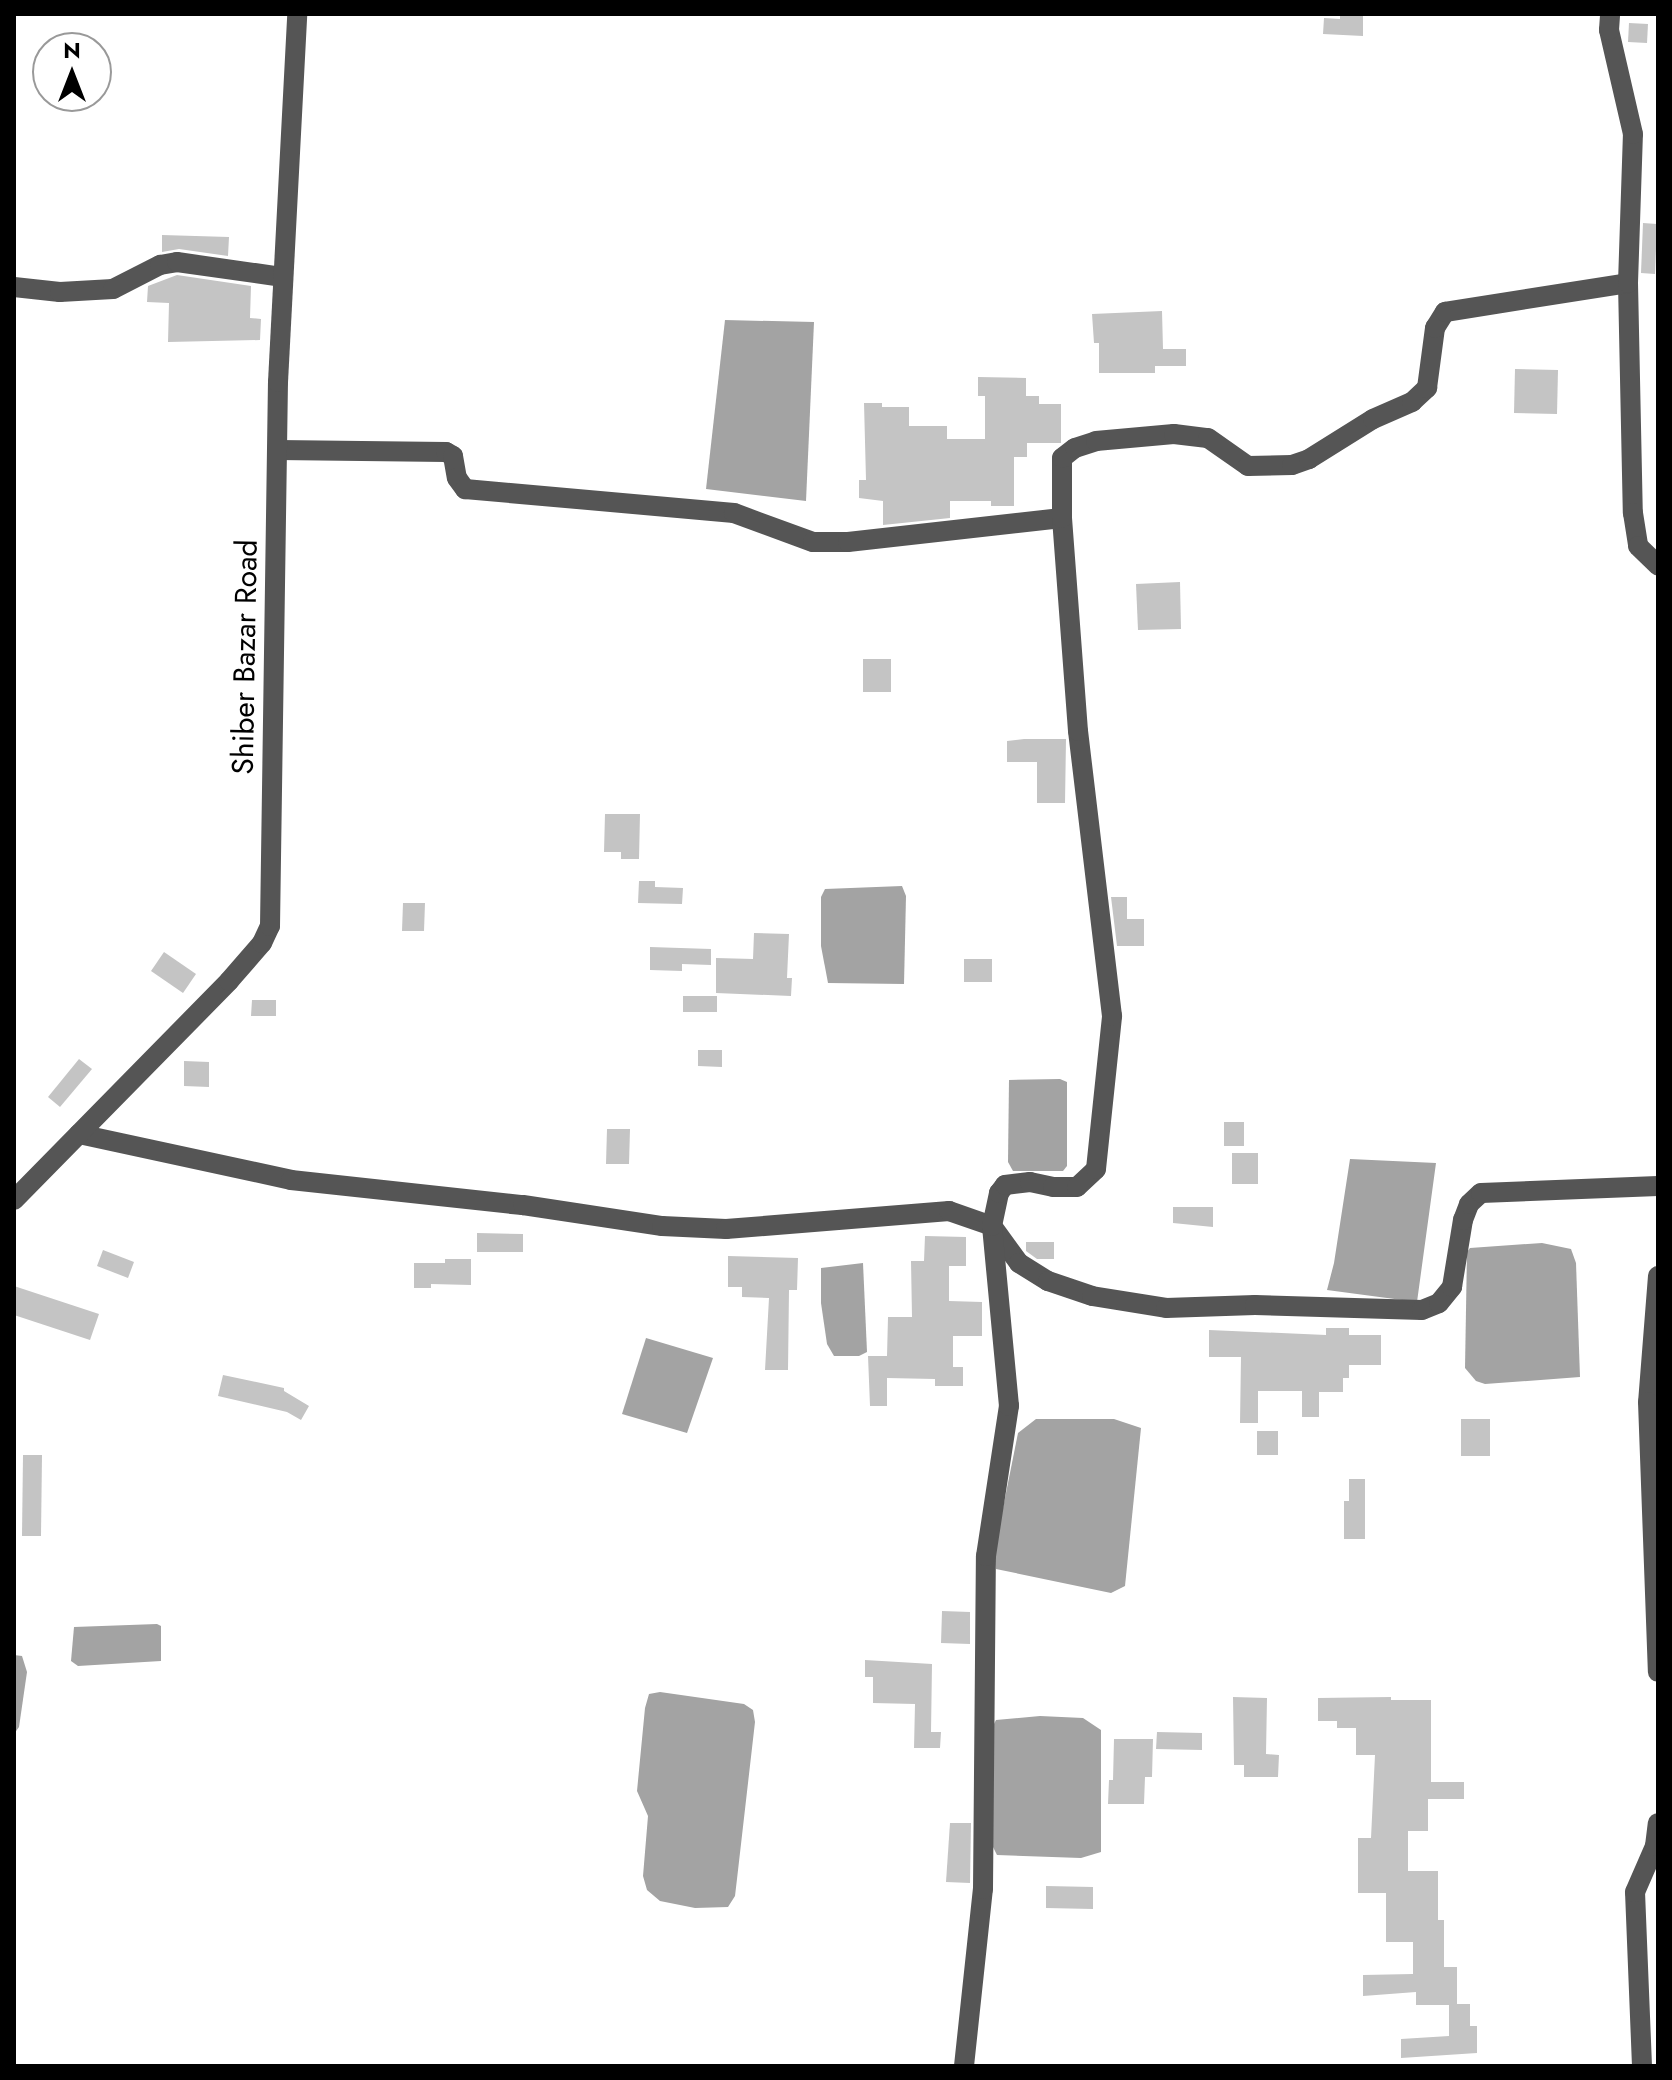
<!DOCTYPE html>
<html>
<head>
<meta charset="utf-8">
<style>
  body { margin:0 }
  #map { position:relative; width:1672px; height:2080px; overflow:hidden; background:#fff; font-family:Jost,sans-serif }
  div>[style] { position:absolute }
  [style*='--x'] { left:calc(var(--x)*1px); top:calc(var(--y)*1px); width:calc(var(--w)*1px); rotate:calc(var(--a)*1deg) }
  .water>* { inset:0; background:#a3a3a3 }
  .building>* { inset:0; background:#c4c4c4 }
  .minor>* { height:20px; margin:-10px; padding:0 10px; transform-origin:10px; border-radius:10px; background:#555 }
  span { translate:-50% -50%; white-space:nowrap; text-align:center; line-height:1.15; -webkit-text-stroke:6px #fff; paint-order:stroke }
  .street-label { font-size:30px; color:#000 }
  .frame { position:absolute; inset:0; border:16px solid #000; pointer-events:none }
  .north { position:absolute; left:32px; top:32px; width:80px; height:80px; box-sizing:border-box; background:#fff; border:2px solid #999; border-radius:50%; rotate:0deg; font-size:22px; font-weight:700; line-height:32px; text-align:center; color:#000 }
  .north::after { content:''; display:block; margin:auto; width:28px; height:36px; background:#000; clip-path:polygon(50% 0,100% 100%,50% 72%,0 100%) }
</style>
</head>
<body>
<div id="map">
  <div class="water">
    <i style="clip-path:polygon(725px 320px,814px 322px,806px 501px,706px 489px)"></i>
    <i style="clip-path:polygon(902px 886px,906px 896px,904px 984px,828px 983px,821px 946px,821px 897px,825px 889px)"></i>
    <i style="clip-path:polygon(1060px 1079px,1067px 1082px,1067px 1166px,1063px 1171px,1013px 1171px,1008px 1162px,1009px 1080px)"></i>
    <i style="clip-path:polygon(1350px 1159px,1436px 1163px,1417px 1302px,1327px 1290px,1334px 1263px)"></i>
    <i style="clip-path:polygon(1542px 1243px,1571px 1249px,1576px 1263px,1580px 1377px,1485px 1384px,1476px 1381px,1465px 1368px,1467px 1252px,1470px 1248px)"></i>
    <i style="clip-path:polygon(863px 1263px,867px 1352px,859px 1356px,834px 1356px,827px 1344px,821px 1303px,821px 1268px)"></i>
    <i style="clip-path:polygon(646px 1338px,713px 1358px,687px 1433px,622px 1414px)"></i>
    <i style="clip-path:polygon(1036px 1419px,1114px 1419px,1141px 1428px,1125px 1586px,1111px 1593px,996px 1569px,994px 1553px,1018px 1433px)"></i>
    <i style="clip-path:polygon(157px 1624px,161px 1626px,161px 1661px,78px 1666px,71px 1661px,74px 1627px)"></i>
    <i style="clip-path:polygon(14px 1655px,22px 1656px,27px 1672px,19px 1727px,14px 1734px)"></i>
    <i style="clip-path:polygon(660px 1692px,744px 1704px,753px 1710px,755px 1722px,737px 1879px,735px 1896px,728px 1907px,695px 1908px,660px 1901px,647px 1890px,643px 1876px,648px 1816px,637px 1791px,645px 1708px,649px 1694px)"></i>
    <i style="clip-path:polygon(1040px 1716px,1083px 1718px,1101px 1730px,1101px 1852px,1081px 1858px,997px 1855px,993px 1847px,992px 1728px,996px 1720px)"></i>
  </div>
  <div class="building">
    <i style="clip-path:polygon(1340px 14px,1363px 14px,1363px 36px,1323px 34px,1324px 18px,1340px 19px)"></i>
    <i style="clip-path:polygon(1629px 23px,1648px 24px,1647px 43px,1628px 42px)"></i>
    <i style="clip-path:polygon(1643px 223px,1657px 224px,1655px 274px,1641px 273px)"></i>
    <i style="clip-path:polygon(162px 235px,229px 237px,228px 256px,179px 249px,162px 252px)"></i>
    <i style="clip-path:polygon(177px 275px,251px 286px,250px 318px,261px 319px,260px 340px,168px 342px,169px 303px,147px 302px,148px 286px)"></i>
    <i style="clip-path:polygon(1162px 311px,1163px 349px,1186px 349px,1186px 366px,1155px 366px,1155px 373px,1099px 373px,1099px 343px,1094px 343px,1092px 314px)"></i>
    <i style="clip-path:polygon(1515px 369px,1558px 370px,1557px 414px,1514px 413px)"></i>
    <i style="clip-path:polygon(978px 377px,1026px 378px,1026px 396px,1039px 396px,1039px 404px,1061px 404px,1061px 443px,1027px 443px,1027px 457px,1014px 457px,1014px 506px,991px 506px,991px 501px,950px 501px,950px 518px,883px 525px,883px 501px,859px 498px,859px 480px,866px 480px,864px 403px,882px 403px,882px 407px,909px 407px,909px 426px,947px 426px,947px 439px,985px 439px,985px 396px,978px 396px)"></i>
    <i style="clip-path:polygon(1180px 582px,1181px 629px,1138px 630px,1136px 584px)"></i>
    <i style="clip-path:polygon(863px 659px,891px 659px,891px 692px,863px 692px)"></i>
    <i style="clip-path:polygon(1024px 739px,1066px 739px,1065px 803px,1037px 803px,1037px 762px,1007px 762px,1007px 741px)"></i>
    <i style="clip-path:polygon(605px 814px,640px 814px,639px 859px,621px 859px,621px 852px,604px 852px)"></i>
    <i style="clip-path:polygon(639px 881px,655px 881px,655px 887px,683px 888px,682px 904px,638px 903px)"></i>
    <i style="clip-path:polygon(1111px 897px,1127px 897px,1127px 919px,1144px 919px,1144px 946px,1117px 946px)"></i>
    <i style="clip-path:polygon(403px 903px,425px 903px,424px 931px,402px 931px)"></i>
    <i style="clip-path:polygon(754px 933px,789px 934px,787px 978px,792px 978px,791px 996px,716px 993px,716px 958px,753px 959px)"></i>
    <i style="clip-path:polygon(650px 947px,711px 949px,711px 965px,682px 964px,682px 971px,650px 970px)"></i>
    <i style="clip-path:polygon(164px 952px,196px 974px,183px 993px,151px 971px)"></i>
    <i style="clip-path:polygon(964px 959px,992px 959px,992px 982px,964px 982px)"></i>
    <i style="clip-path:polygon(683px 996px,717px 996px,717px 1012px,683px 1012px)"></i>
    <i style="clip-path:polygon(252px 1000px,276px 1000px,276px 1016px,251px 1016px)"></i>
    <i style="clip-path:polygon(698px 1050px,722px 1050px,722px 1067px,698px 1066px)"></i>
    <i style="clip-path:polygon(79px 1059px,92px 1069px,60px 1107px,48px 1097px)"></i>
    <i style="clip-path:polygon(184px 1061px,209px 1062px,209px 1087px,184px 1086px)"></i>
    <i style="clip-path:polygon(1224px 1122px,1244px 1122px,1244px 1146px,1224px 1146px)"></i>
    <i style="clip-path:polygon(607px 1129px,630px 1129px,629px 1164px,606px 1164px)"></i>
    <i style="clip-path:polygon(1232px 1153px,1258px 1153px,1258px 1184px,1232px 1184px)"></i>
    <i style="clip-path:polygon(1173px 1207px,1213px 1207px,1213px 1227px,1173px 1223px)"></i>
    <i style="clip-path:polygon(477px 1233px,523px 1234px,523px 1252px,477px 1252px)"></i>
    <i style="clip-path:polygon(925px 1236px,966px 1237px,966px 1266px,949px 1266px,949px 1301px,982px 1302px,982px 1336px,953px 1336px,953px 1367px,963px 1367px,963px 1386px,935px 1386px,935px 1379px,887px 1378px,887px 1406px,870px 1406px,868px 1356px,887px 1356px,888px 1317px,912px 1317px,911px 1261px,924px 1261px)"></i>
    <i style="clip-path:polygon(1026px 1242px,1054px 1242px,1054px 1259px,1037px 1259px,1026px 1251px)"></i>
    <i style="clip-path:polygon(103px 1250px,134px 1262px,128px 1278px,97px 1266px)"></i>
    <i style="clip-path:polygon(728px 1256px,798px 1258px,797px 1290px,789px 1290px,788px 1370px,765px 1370px,769px 1298px,742px 1297px,742px 1287px,728px 1287px)"></i>
    <i style="clip-path:polygon(445px 1259px,471px 1259px,471px 1285px,431px 1284px,431px 1288px,414px 1288px,414px 1263px,445px 1263px)"></i>
    <i style="clip-path:polygon(14px 1286px,99px 1314px,90px 1340px,14px 1315px)"></i>
    <i style="clip-path:polygon(1326px 1328px,1349px 1328px,1349px 1335px,1381px 1335px,1381px 1365px,1349px 1365px,1349px 1378px,1343px 1378px,1343px 1392px,1319px 1392px,1319px 1417px,1302px 1417px,1302px 1391px,1258px 1391px,1258px 1423px,1240px 1423px,1241px 1357px,1209px 1357px,1209px 1330px,1326px 1335px)"></i>
    <i style="clip-path:polygon(223px 1375px,284px 1388px,284px 1391px,309px 1406px,301px 1420px,287px 1412px,218px 1396px)"></i>
    <i style="clip-path:polygon(1461px 1419px,1490px 1419px,1490px 1456px,1461px 1456px)"></i>
    <i style="clip-path:polygon(1257px 1431px,1278px 1431px,1278px 1455px,1257px 1455px)"></i>
    <i style="clip-path:polygon(23px 1455px,42px 1455px,41px 1536px,22px 1536px)"></i>
    <i style="clip-path:polygon(1349px 1479px,1365px 1479px,1365px 1539px,1344px 1539px,1344px 1501px,1349px 1501px)"></i>
    <i style="clip-path:polygon(942px 1611px,970px 1612px,970px 1644px,941px 1643px)"></i>
    <i style="clip-path:polygon(865px 1660px,932px 1664px,931px 1732px,941px 1732px,940px 1748px,914px 1748px,915px 1704px,873px 1703px,873px 1677px,865px 1677px)"></i>
    <i style="clip-path:polygon(1233px 1697px,1267px 1698px,1266px 1754px,1279px 1755px,1278px 1777px,1244px 1777px,1244px 1765px,1234px 1765px)"></i>
    <i style="clip-path:polygon(1391px 1697px,1391px 1700px,1431px 1700px,1431px 1782px,1464px 1782px,1464px 1799px,1428px 1799px,1428px 1831px,1408px 1831px,1408px 1871px,1438px 1871px,1438px 1920px,1444px 1920px,1444px 1967px,1457px 1967px,1457px 2004px,1470px 2004px,1470px 2026px,1477px 2026px,1477px 2053px,1401px 2058px,1401px 2039px,1449px 2036px,1449px 2005px,1416px 2005px,1416px 1992px,1363px 1996px,1363px 1975px,1413px 1974px,1413px 1942px,1386px 1942px,1386px 1893px,1358px 1893px,1358px 1838px,1371px 1838px,1375px 1755px,1356px 1755px,1356px 1728px,1337px 1728px,1337px 1721px,1318px 1721px,1318px 1698px)"></i>
    <i style="clip-path:polygon(1157px 1732px,1202px 1733px,1202px 1750px,1156px 1749px)"></i>
    <i style="clip-path:polygon(1114px 1739px,1153px 1739px,1152px 1777px,1145px 1777px,1144px 1804px,1108px 1804px,1109px 1780px,1113px 1780px)"></i>
    <i style="clip-path:polygon(950px 1823px,971px 1823px,970px 1883px,946px 1882px)"></i>
    <i style="clip-path:polygon(1046px 1886px,1093px 1887px,1093px 1909px,1046px 1908px)"></i>
  </div>
  <div class="minor">
    <i style="--x:1628;--y:283;--w:230;--a:88.8"></i>
    <i style="--x:1633;--y:513;--w:33;--a:81"></i>
    <i style="--x:1638;--y:546;--w:28;--a:44"></i>
    <i style="--x:14;--y:287;--w:46;--a:6.2"></i>
    <i style="--x:60;--y:292;--w:53;--a:-3.2"></i>
    <i style="--x:113;--y:289;--w:53;--a:-27.1"></i>
    <i style="--x:160;--y:265;--w:17;--a:-10"></i>
    <i style="--x:177;--y:262;--w:107;--a:8.1"></i>
    <i style="--x:278;--y:450;--w:168;--a:0.7"></i>
    <i style="--x:446;--y:452;--w:8;--a:30"></i>
    <i style="--x:453;--y:456;--w:22;--a:80"></i>
    <i style="--x:457;--y:478;--w:14;--a:54"></i>
    <i style="--x:465;--y:489;--w:270;--a:5.1"></i>
    <i style="--x:734;--y:513;--w:84;--a:20.2"></i>
    <i style="--x:813;--y:542;--w:35;--a:0"></i>
    <i style="--x:848;--y:542;--w:215;--a:-6.4"></i>
    <i style="--x:79;--y:1134;--w:217;--a:12.2"></i>
    <i style="--x:291;--y:1180;--w:233;--a:6.2"></i>
    <i style="--x:523;--y:1205;--w:141;--a:8.6"></i>
    <i style="--x:662;--y:1226;--w:64;--a:2.7"></i>
    <i style="--x:726;--y:1229;--w:224;--a:-4.6"></i>
    <i style="--x:949;--y:1211;--w:46;--a:19.2"></i>
    <i style="--x:992;--y:1226;--w:46;--a:53.9"></i>
    <i style="--x:1019;--y:1263;--w:34;--a:32"></i>
    <i style="--x:1048;--y:1281;--w:46;--a:18.8"></i>
    <i style="--x:1092;--y:1296;--w:75;--a:9.2"></i>
    <i style="--x:1166;--y:1308;--w:89;--a:-1.9"></i>
    <i style="--x:1255;--y:1305;--w:167;--a:1.7"></i>
    <i style="--x:1422;--y:1310;--w:18;--a:-22"></i>
    <i style="--x:1439;--y:1303;--w:21;--a:-51"></i>
    <i style="--x:1452;--y:1287;--w:68;--a:-80.7"></i>
    <i style="--x:1463;--y:1220;--w:17;--a:-69"></i>
    <i style="--x:1469;--y:1204;--w:16;--a:-43"></i>
    <i style="--x:1481;--y:1193;--w:177;--a:-2.3"></i>
    <i style="--x:14;--y:1200;--w:307;--a:-45.5"></i>
    <i style="--x:229;--y:981;--w:50;--a:-49"></i>
    <i style="--x:262;--y:943;--w:19;--a:-65"></i>
    <i style="--x:270;--y:926;--w:544;--a:-89.16"></i>
    <i style="--x:278;--y:382;--w:368;--a:-87"></i>
    <i style="--x:1658;--y:1276;--w:126;--a:94.5"></i>
    <i style="--x:1648;--y:1402;--w:270;--a:87.9"></i>
    <i style="--x:964;--y:2066;--w:178;--a:-83.9"></i>
    <i style="--x:983;--y:1889;--w:333;--a:-89.5"></i>
    <i style="--x:986;--y:1556;--w:152;--a:-81.3"></i>
    <i style="--x:1009;--y:1406;--w:181;--a:-95.4"></i>
    <i style="--x:992;--y:1226;--w:34;--a:-78"></i>
    <i style="--x:999;--y:1193;--w:10;--a:-53"></i>
    <i style="--x:1005;--y:1185;--w:25;--a:-7"></i>
    <i style="--x:1030;--y:1182;--w:24;--a:12"></i>
    <i style="--x:1053;--y:1187;--w:24;--a:0"></i>
    <i style="--x:1077;--y:1187;--w:26;--a:-43"></i>
    <i style="--x:1096;--y:1169;--w:154;--a:-84"></i>
    <i style="--x:1112;--y:1016;--w:287;--a:-96.8"></i>
    <i style="--x:1078;--y:731;--w:214;--a:-94.3"></i>
    <i style="--x:1062;--y:518;--w:60;--a:-90"></i>
    <i style="--x:1062;--y:458;--w:16;--a:-38"></i>
    <i style="--x:1075;--y:448;--w:22;--a:-18"></i>
    <i style="--x:1096;--y:441;--w:78;--a:-5.1"></i>
    <i style="--x:1174;--y:434;--w:34;--a:7"></i>
    <i style="--x:1208;--y:438;--w:49;--a:35"></i>
    <i style="--x:1248;--y:466;--w:44;--a:-1.3"></i>
    <i style="--x:1292;--y:465;--w:18;--a:-19"></i>
    <i style="--x:1309;--y:459;--w:75;--a:-32"></i>
    <i style="--x:1373;--y:419;--w:43;--a:-23.6"></i>
    <i style="--x:1412;--y:402;--w:21;--a:-43"></i>
    <i style="--x:1427;--y:388;--w:61;--a:-82.4"></i>
    <i style="--x:1435;--y:328;--w:19;--a:-58"></i>
    <i style="--x:1445;--y:312;--w:185;--a:-9"></i>
    <i style="--x:1628;--y:283;--w:149;--a:-88.1"></i>
    <i style="--x:1633;--y:134;--w:107;--a:-103"></i>
    <i style="--x:1609;--y:30;--w:16;--a:-86"></i>
    <i style="--x:1642;--y:2066;--w:174;--a:-92.3"></i>
    <i style="--x:1635;--y:1892;--w:50;--a:-66.5"></i>
    <i style="--x:1655;--y:1846;--w:23;--a:-83"></i>
  </div>
  <div class="street-label">
    <span style="left:245px;top:657px;rotate:-89deg">Shiber Bazar Road</span>
  </div>
  <div class="frame"></div>
  <div class="north">N</div>
</div>
</body>
</html>
